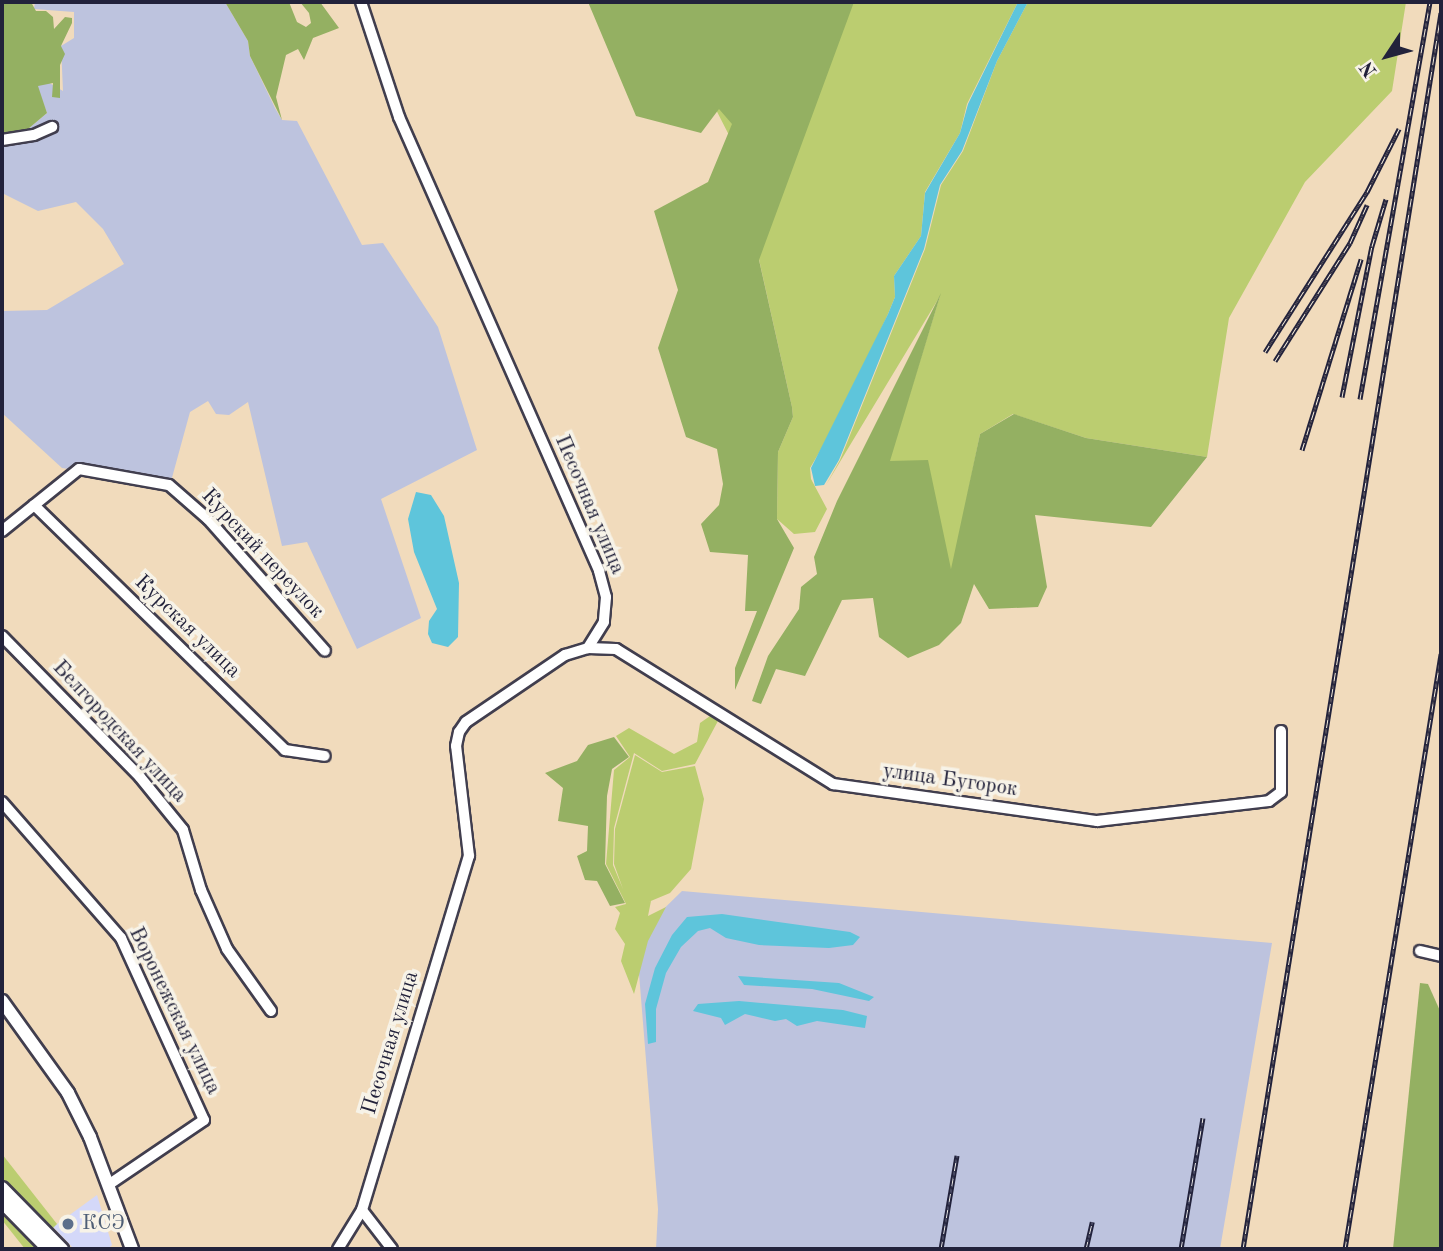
<!DOCTYPE html>
<html>
<head>
<meta charset="utf-8">
<style>
  body { margin:0 }
  #map { position:relative; width:1443px; height:1251px; overflow:hidden; background:#f1dbbc; font-family:"Old Standard TT",serif }
  div>[style] { position:absolute }
  [style*='--x'] { left:calc(var(--x)*1px); top:calc(var(--y)*1px); width:calc(var(--w)*1px); rotate:calc(var(--a)*1deg) }
  .built>* { inset:0; background:#d4d8f9 }
  .industrial>* { inset:0; background:#bdc3de }
  .green>* { inset:0; background:#bbcd70 }
  .forest>* { inset:0; background:#94b062 }
  .water>* { inset:0; background:#5ec5db }
  .roads { filter:drop-shadow(2px 0 #413e4e) drop-shadow(-2px 0 #413e4e) drop-shadow(0 2px #413e4e) drop-shadow(0 -2px #413e4e) }
  .minor>* { height:10px; margin:-5px; padding:0 5px; transform-origin:5px; border-radius:5px; background:#fff }
  .major>* { height:12px; margin:-6px; padding:0 6px; transform-origin:6px; border-radius:6px; background:#fff }
  .rail>* { height:5px; margin-top:-2.5px; transform-origin:0; background:repeating-linear-gradient(90deg,#f7f3e8 0 8px,#22223b 0 16px); box-sizing:border-box; border-block:2px solid #22223b }
  .dots>* { width:19px; height:19px; translate:-50% -50%; box-sizing:border-box; border:4px solid #f7f3e8; border-radius:50% }
  span { translate:-50% -50%; white-space:nowrap; text-align:center; line-height:1.15; -webkit-text-stroke:7px #f7f3e8; paint-order:stroke }
  .street-label { font-size:21px; color:#22223b }
  .service-label { font-size:21px; color:#4e5e75 }
  .left { translate:0 -50%; text-align:left }
  .frame { position:absolute; inset:0; border:4px solid #22223b; pointer-events:none }
  .north { position:absolute; left:1352px; top:21px; width:70px; height:70px; -webkit-text-stroke:5px #f7f3e8; paint-order:stroke; rotate:234deg; font-size:19px; font-weight:700; line-height:28px; text-align:center; color:#22223b }
  .north::after { content:''; display:block; margin:auto; width:24px; height:32px; background:#22223b; clip-path:polygon(50% 0,100% 100%,50% 72%,0 100%) }
</style>
</head>
<body>
<div id="map">
  <div class="built">
    <i style="clip-path:polygon(97px 1195px,112px 1245px,108px 1249px,74px 1249px,53px 1227px)"></i>
  </div>
  <div class="industrial">
    <i style="clip-path:polygon(35px 2px,225px 2px,248px 41px,250px 56px,275px 108px,282px 120px,297px 121px,362px 245px,383px 243px,438px 327px,477px 450px,381px 499px,421px 618px,357px 649px,307px 542px,282px 546px,248px 402px,229px 415px,216px 414px,208px 401px,190px 412px,170px 485px,62px 468px,2px 413px,2px 311px,47px 310px,124px 264px,103px 229px,76px 202px,38px 211px,2px 193px,2px 136px,22px 134px,47px 113px,37px 86px,46px 81px,63px 91px,61px 46px,74px 38px,74px 12px,34px 9px)"></i>
    <i style="clip-path:polygon(682px 891px,1272px 943px,1220px 1249px,656px 1249px,658px 1209px,636px 936px)"></i>
  </div>
  <div class="green">
    <i style="clip-path:polygon(661px 2px,1018px 2px,967px 104px,960px 133px,925px 192px,921px 236px,894px 276px,895px 297px,888px 314px,843px 412px,810px 468px,811px 479px,827px 509px,815px 532px,794px 534px,777px 519px,778px 452px,793px 417px,792px 407px,733px 143px)"></i>
    <i style="clip-path:polygon(1028px 2px,1406px 2px,1392px 91px,1305px 182px,1229px 318px,1207px 457px,1086px 438px,1013px 414px,980px 434px,952px 571px,889px 461px,940px 296px,826px 485px,840px 460px,925px 249px,941px 185px,963px 151px,997px 61px)"></i>
    <i style="clip-path:polygon(713px 714px,719px 719px,695px 764px,662px 771px,634px 753px,614px 828px,613px 865px,623px 889px,614px 864px,615px 829px,635px 755px,662px 772px,695px 766px,704px 799px,691px 869px,670px 893px,646px 903px,651px 901px,648px 916px,666px 907px,648px 941px,634px 994px,621px 961px,625px 944px,615px 929px,620px 913px,615px 907px,626px 904px,606px 864px,614px 770px,630px 757px,616px 736px,629px 728px,674px 754px,697px 742px,700px 723px)"></i>
    <i style="clip-path:polygon(2px 1154px,57px 1224px,51px 1230px,2px 1179px)"></i>
    <i style="clip-path:polygon(2px 1208px,41px 1249px,25px 1249px,2px 1220px)"></i>
  </div>
  <div class="forest">
    <i style="clip-path:polygon(2px 2px,31px 2px,36px 11px,46px 11px,53px 17px,54px 29px,65px 17px,72px 18px,72px 23px,61px 46px,65px 54px,60px 65px,60px 98px,52px 97px,53px 83px,38px 86px,47px 113px,22px 134px,2px 136px)"></i>
    <i style="clip-path:polygon(225px 2px,289px 2px,297px 22px,306px 27px,311px 23px,309px 13px,300px 2px,320px 2px,339px 28px,313px 38px,304px 60px,298px 49px,286px 55px,276px 97px,282px 120px,250px 56px,248px 41px)"></i>
    <i style="clip-path:polygon(588px 2px,854px 2px,759px 260px,792px 407px,793px 417px,778px 452px,777px 519px,794px 548px,735px 690px,735px 668px,757px 611px,745px 611px,748px 555px,710px 552px,701px 524px,719px 505px,723px 484px,717px 449px,686px 437px,658px 348px,678px 290px,654px 211px,708px 182px,732px 124px,719px 109px,701px 133px,636px 116px)"></i>
    <i style="clip-path:polygon(941px 293px,890px 461px,928px 460px,951px 569px,980px 434px,1014px 414px,1086px 438px,1207px 457px,1151px 527px,1035px 515px,1047px 587px,1038px 607px,989px 609px,974px 584px,961px 623px,939px 645px,908px 658px,879px 637px,873px 598px,842px 600px,805px 676px,776px 669px,761px 704px,752px 701px,768px 656px,799px 609px,801px 587px,817px 574px,814px 557px,837px 501px)"></i>
    <i style="clip-path:polygon(614px 737px,629px 757px,612px 769px,607px 796px,605px 864px,625px 903px,610px 906px,597px 881px,585px 880px,577px 856px,587px 851px,588px 826px,558px 821px,563px 788px,545px 773px,577px 761px,588px 745px)"></i>
    <i style="clip-path:polygon(1420px 983px,1428px 984px,1441px 1013px,1441px 1249px,1393px 1249px)"></i>
  </div>
  <div class="water">
    <i style="clip-path:polygon(1018px 2px,1028px 2px,997px 61px,962px 151px,940px 185px,924px 249px,839px 460px,824px 485px,815px 486px,811px 468px,888px 314px,895px 297px,894px 276px,921px 236px,925px 193px,960px 133px,968px 104px)"></i>
    <i style="clip-path:polygon(416px 492px,431px 495px,444px 516px,459px 583px,458px 637px,448px 647px,432px 643px,428px 634px,429px 621px,437px 609px,414px 552px,408px 519px)"></i>
    <i style="clip-path:polygon(722px 914px,850px 932px,860px 937px,853px 945px,829px 948px,759px 945px,726px 938px,710px 928px,698px 931px,681px 947px,666px 973px,656px 1009px,656px 1042px,648px 1044px,645px 1004px,655px 968px,672px 935px,687px 917px)"></i>
    <i style="clip-path:polygon(738px 976px,839px 983px,874px 997px,869px 1001px,812px 989px,744px 985px)"></i>
    <i style="clip-path:polygon(739px 1001px,843px 1010px,867px 1016px,865px 1028px,817px 1021px,797px 1026px,786px 1019px,775px 1021px,745px 1014px,725px 1025px,721px 1018px,693px 1011px,698px 1004px)"></i>
  </div>
  <div class="roads">
    <div class="minor">
      <i style="--x:361;--y:2;--w:121;--a:71.7"></i>
      <i style="--x:399;--y:117;--w:496;--a:66.2"></i>
      <i style="--x:599;--y:571;--w:27;--a:75"></i>
      <i style="--x:606;--y:597;--w:25;--a:95"></i>
      <i style="--x:604;--y:622;--w:31;--a:122"></i>
      <i style="--x:2;--y:140;--w:32;--a:-9"></i>
      <i style="--x:34;--y:135;--w:20;--a:-24"></i>
      <i style="--x:34;--y:505;--w:351;--a:44.3"></i>
      <i style="--x:285;--y:750;--w:40;--a:8.5"></i>
      <i style="--x:2;--y:531;--w:99;--a:-38.8"></i>
      <i style="--x:79;--y:469;--w:91;--a:10.1"></i>
      <i style="--x:169;--y:485;--w:52;--a:41.1"></i>
      <i style="--x:208;--y:519;--w:176;--a:48.4"></i>
      <i style="--x:2;--y:636;--w:197;--a:45.6"></i>
      <i style="--x:140;--y:777;--w:68;--a:50.9"></i>
      <i style="--x:183;--y:830;--w:63;--a:73.3"></i>
      <i style="--x:201;--y:890;--w:64;--a:66.2"></i>
      <i style="--x:227;--y:949;--w:76;--a:54.6"></i>
      <i style="--x:2;--y:802;--w:181;--a:48.8"></i>
      <i style="--x:121;--y:938;--w:200;--a:65.5"></i>
      <i style="--x:204;--y:1120;--w:116;--a:145.9"></i>
      <i style="--x:1420;--y:951;--w:22;--a:13"></i>
      <i style="--x:338;--y:1249;--w:46;--a:-58.4"></i>
      <i style="--x:392;--y:1249;--w:49;--a:-127.6"></i>
      <i style="--x:362;--y:1210;--w:370;--a:-73.2"></i>
      <i style="--x:469;--y:856;--w:111;--a:-96.7"></i>
      <i style="--x:456;--y:746;--w:14;--a:-78"></i>
      <i style="--x:459;--y:732;--w:12;--a:-55"></i>
      <i style="--x:466;--y:722;--w:120;--a:-34.1"></i>
      <i style="--x:565;--y:655;--w:24;--a:-17"></i>
      <i style="--x:588;--y:648;--w:28;--a:2"></i>
      <i style="--x:616;--y:649;--w:256;--a:31.9"></i>
      <i style="--x:833;--y:784;--w:267;--a:8"></i>
      <i style="--x:1097;--y:821;--w:173;--a:-6.6"></i>
      <i style="--x:1269;--y:801;--w:15;--a:-37"></i>
      <i style="--x:1281;--y:792;--w:61;--a:-90"></i>
    </div>
    <div class="major">
      <i style="--x:2;--y:1001;--w:113;--a:54.3"></i>
      <i style="--x:68;--y:1093;--w:49;--a:63.4"></i>
      <i style="--x:90;--y:1137;--w:120;--a:69.4"></i>
      <i style="--x:2;--y:1188;--w:86;--a:45.5"></i>
      <i style="--x:2;--y:1202;--w:66;--a:45.6"></i>
    </div>
  </div>
  <div class="rail">
    <i style="--x:1265;--y:352;--w:190;--a:-57.5"></i>
    <i style="--x:1367;--y:192;--w:71;--a:-63.1"></i>
    <i style="--x:1275;--y:361;--w:140;--a:-57.6"></i>
    <i style="--x:1350;--y:243;--w:42;--a:-65.9"></i>
    <i style="--x:1342;--y:397;--w:154;--a:-78.8"></i>
    <i style="--x:1372;--y:246;--w:49;--a:-73.4"></i>
    <i style="--x:1360;--y:399;--w:403;--a:-80"></i>
    <i style="--x:1302;--y:450;--w:200;--a:-72.8"></i>
    <i style="--x:941;--y:1249;--w:95;--a:-80.3"></i>
    <i style="--x:1086;--y:1249;--w:28;--a:-77"></i>
    <i style="--x:1181;--y:1249;--w:133;--a:-80.5"></i>
    <i style="--x:1243;--y:1249;--w:1252;--a:-80.9"></i>
    <i style="--x:1345;--y:1249;--w:603;--a:-80.83"></i>
  </div>
  <div class="dots">
    <i style="left:68px;top:1224px;background:#5c6f8a"></i>
  </div>
  <div class="street-label">
    <span style="left:589px;top:505px;rotate:67deg">Песочная улица</span>
    <span style="left:262px;top:554px;rotate:47deg">Курский переулок</span>
    <span style="left:187px;top:627px;rotate:44deg">Курская улица</span>
    <span style="left:119px;top:732px;rotate:47deg">Белгородская улица</span>
    <span style="left:950px;top:781px;rotate:8deg">улица Бугорок</span>
    <span style="left:174px;top:1011px;rotate:64deg">Воронежская улица</span>
    <span style="left:391px;top:1043px;rotate:-73deg">Песочная улица</span>
  </div>
  <div class="service-label">
    <span class="left" style="left:82px;top:1224px">КСЭ</span>
  </div>
  <div class="frame"></div>
  <div class="north">N</div>
</div>
</body>
</html>
